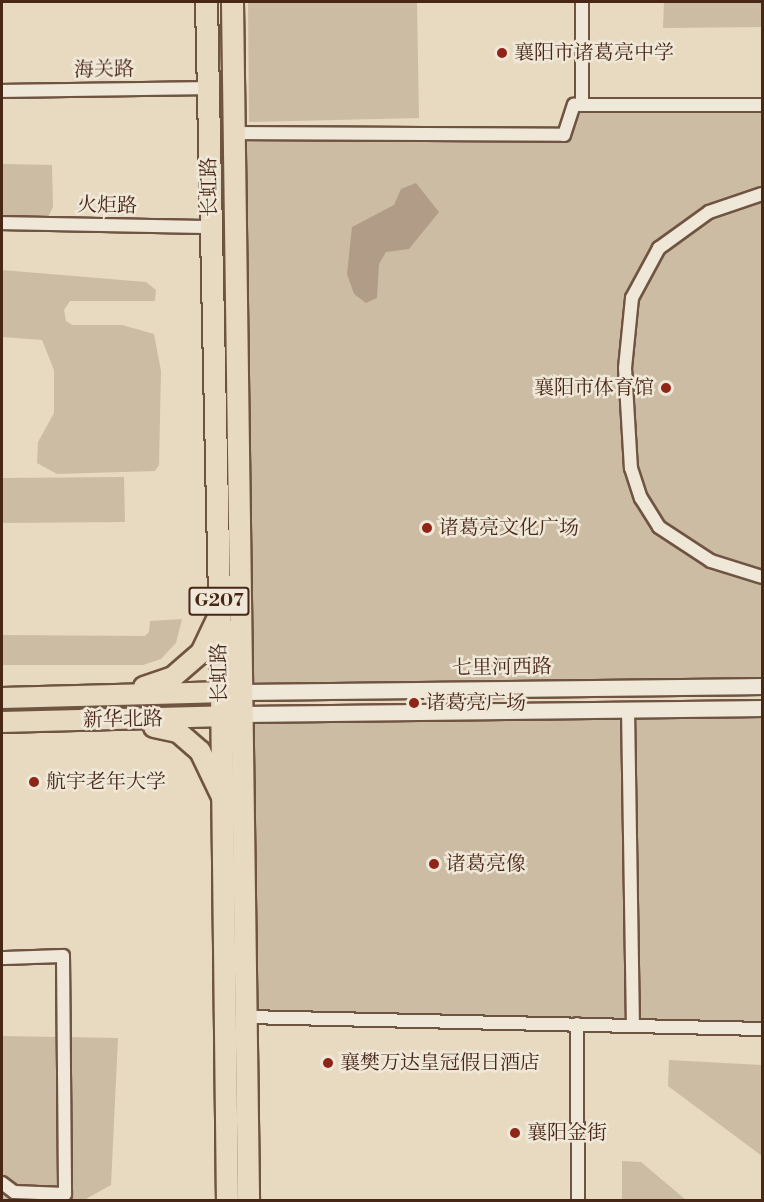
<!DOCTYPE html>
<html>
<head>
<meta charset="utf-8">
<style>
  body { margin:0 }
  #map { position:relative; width:764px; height:1202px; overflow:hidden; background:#e7dac1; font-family:"Libre Bodoni","Noto Serif SC",serif }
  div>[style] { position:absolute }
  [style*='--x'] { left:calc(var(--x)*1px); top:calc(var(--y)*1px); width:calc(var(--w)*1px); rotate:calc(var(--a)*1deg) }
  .green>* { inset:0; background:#ccbca4 }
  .water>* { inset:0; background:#b19d87 }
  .roads { filter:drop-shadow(2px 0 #705442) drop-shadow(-2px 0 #705442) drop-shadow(0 2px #705442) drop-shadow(0 -2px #705442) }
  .minor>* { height:12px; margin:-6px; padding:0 6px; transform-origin:6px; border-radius:6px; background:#efe7d7 }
  .tertiary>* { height:15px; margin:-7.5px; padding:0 7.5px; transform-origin:7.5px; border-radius:7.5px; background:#efe7d7 }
  .primary>* { height:20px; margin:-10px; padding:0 10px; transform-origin:10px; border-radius:10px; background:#e7dac1 }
  .trunk>* { height:21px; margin:-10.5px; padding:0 10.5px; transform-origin:10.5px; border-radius:10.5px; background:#e7dac1 }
  .dots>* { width:16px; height:16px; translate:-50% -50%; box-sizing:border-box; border:3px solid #efe7d7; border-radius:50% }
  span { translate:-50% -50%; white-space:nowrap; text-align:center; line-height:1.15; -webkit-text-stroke:5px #efe7d7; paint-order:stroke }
  .shield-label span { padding:2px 4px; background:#efe7d7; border:2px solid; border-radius:4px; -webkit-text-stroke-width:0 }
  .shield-label { font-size:18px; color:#492717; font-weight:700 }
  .poi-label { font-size:20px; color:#492717 }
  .left { translate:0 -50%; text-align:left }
  .right { translate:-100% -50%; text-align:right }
  .street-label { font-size:20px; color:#492717 }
  .frame { position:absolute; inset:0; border:3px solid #492717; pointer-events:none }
</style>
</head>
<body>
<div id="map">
  <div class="green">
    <i style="clip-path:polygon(248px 2px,417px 2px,419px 118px,249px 122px)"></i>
    <i style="clip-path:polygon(664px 2px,762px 2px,762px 27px,663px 28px)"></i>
    <i style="clip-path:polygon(574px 105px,762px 107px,762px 690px,243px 692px,234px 133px,564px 135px)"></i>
    <i style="clip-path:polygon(2px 164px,52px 165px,53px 207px,47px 219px,2px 218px)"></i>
    <i style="clip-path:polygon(2px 270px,146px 282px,156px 290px,155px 301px,70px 301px,64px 310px,66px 321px,72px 325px,122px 325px,154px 334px,161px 371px,159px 465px,155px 471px,57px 474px,37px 463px,38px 442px,54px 413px,54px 370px,42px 340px,2px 337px)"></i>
    <i style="clip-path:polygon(124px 477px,125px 522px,2px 523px,2px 478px)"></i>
    <i style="clip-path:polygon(182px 619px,176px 643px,161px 659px,143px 665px,2px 665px,2px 635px,145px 636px,149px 632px,150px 621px)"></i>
    <i style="clip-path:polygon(762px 708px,762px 1029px,246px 1017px,243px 714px)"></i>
    <i style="clip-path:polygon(2px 1036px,118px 1038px,111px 1185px,84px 1200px,2px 1200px)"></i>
    <i style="clip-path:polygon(669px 1060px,762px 1065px,762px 1156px,668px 1086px)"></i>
    <i style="clip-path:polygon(622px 1161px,641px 1162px,686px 1200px,622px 1200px)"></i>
  </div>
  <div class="water">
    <i style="clip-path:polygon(416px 183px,439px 212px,409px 249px,386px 252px,379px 264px,377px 298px,366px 303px,354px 294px,347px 274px,352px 227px,394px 205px,401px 189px)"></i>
  </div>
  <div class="roads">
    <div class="minor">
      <i style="--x:582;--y:2;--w:103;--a:90"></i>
      <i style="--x:2;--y:91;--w:206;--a:-0.8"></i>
      <i style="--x:234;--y:133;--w:330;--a:0.3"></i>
      <i style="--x:564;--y:135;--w:32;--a:-72"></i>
      <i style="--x:574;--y:105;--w:188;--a:0"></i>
      <i style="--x:762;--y:194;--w:56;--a:161.2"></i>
      <i style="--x:709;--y:212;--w:62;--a:144.2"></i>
      <i style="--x:659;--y:248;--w:57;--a:118.4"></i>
      <i style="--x:632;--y:298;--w:70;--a:95.7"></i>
      <i style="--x:625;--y:368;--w:100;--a:86.6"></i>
      <i style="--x:631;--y:468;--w:32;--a:72"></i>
      <i style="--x:641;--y:498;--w:34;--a:58"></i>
      <i style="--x:659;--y:527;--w:62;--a:33.2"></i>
      <i style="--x:711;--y:561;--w:53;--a:17.4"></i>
      <i style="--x:2;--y:223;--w:209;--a:1.1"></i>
      <i style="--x:628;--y:709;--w:316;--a:89.1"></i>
      <i style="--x:2;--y:958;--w:61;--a:-1.9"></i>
      <i style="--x:63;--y:956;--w:238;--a:89.5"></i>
      <i style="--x:65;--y:1194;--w:51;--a:-177.8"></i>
      <i style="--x:14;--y:1192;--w:15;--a:-143"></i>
      <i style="--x:246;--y:1017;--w:516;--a:1.33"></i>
      <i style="--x:577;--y:1024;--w:176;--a:89.7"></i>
    </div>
    <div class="tertiary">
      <i style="--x:243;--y:692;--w:519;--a:-0.66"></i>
      <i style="--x:243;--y:714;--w:519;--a:-0.66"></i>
    </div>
    <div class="primary">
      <i style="--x:144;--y:687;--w:31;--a:-19"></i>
      <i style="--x:173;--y:677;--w:37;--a:-41"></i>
      <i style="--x:201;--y:653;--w:44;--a:-64.6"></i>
      <i style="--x:2;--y:698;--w:235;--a:-1.5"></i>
      <i style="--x:2;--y:722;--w:234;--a:-1.5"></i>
      <i style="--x:154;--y:727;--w:25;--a:12"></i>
      <i style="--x:178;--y:732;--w:29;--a:41"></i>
      <i style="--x:200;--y:751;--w:51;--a:64.4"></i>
    </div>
    <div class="trunk">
      <i style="--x:206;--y:2;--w:688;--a:88.75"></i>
      <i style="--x:221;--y:690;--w:510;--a:89.33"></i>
      <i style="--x:232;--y:2;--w:1198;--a:89.23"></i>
    </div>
  </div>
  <div class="dots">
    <i style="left:502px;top:53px;background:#8f2418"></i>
    <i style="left:666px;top:388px;background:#8f2418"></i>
    <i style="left:427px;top:528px;background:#8f2418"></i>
    <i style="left:414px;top:703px;background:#8f2418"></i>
    <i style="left:34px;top:782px;background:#8f2418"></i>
    <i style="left:434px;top:864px;background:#8f2418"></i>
    <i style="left:328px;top:1063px;background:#8f2418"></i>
    <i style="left:515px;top:1133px;background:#8f2418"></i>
  </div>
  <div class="shield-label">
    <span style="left:219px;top:601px">G207</span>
  </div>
  <div class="poi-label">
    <span class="left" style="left:514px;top:53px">襄阳市诸葛亮中学</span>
    <span class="right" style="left:654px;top:388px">襄阳市体育馆</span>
    <span class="left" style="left:439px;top:528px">诸葛亮文化广场</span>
    <span class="left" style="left:426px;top:703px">诸葛亮广场</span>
    <span class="left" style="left:46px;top:782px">航宇老年大学</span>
    <span class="left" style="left:446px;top:864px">诸葛亮像</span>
    <span class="left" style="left:340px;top:1063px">襄樊万达皇冠假日酒店</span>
    <span class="left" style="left:527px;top:1133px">襄阳金街</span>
  </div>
  <div class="street-label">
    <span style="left:104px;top:70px;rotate:-1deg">海关路</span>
    <span style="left:210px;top:187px;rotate:-91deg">长虹路</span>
    <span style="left:107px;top:206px;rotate:1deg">火炬路</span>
    <span style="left:502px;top:668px;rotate:-1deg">七里河西路</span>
    <span style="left:220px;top:673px;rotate:-91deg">长虹路</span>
    <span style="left:123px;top:720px;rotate:-1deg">新华北路</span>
  </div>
  <div class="frame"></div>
</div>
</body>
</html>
